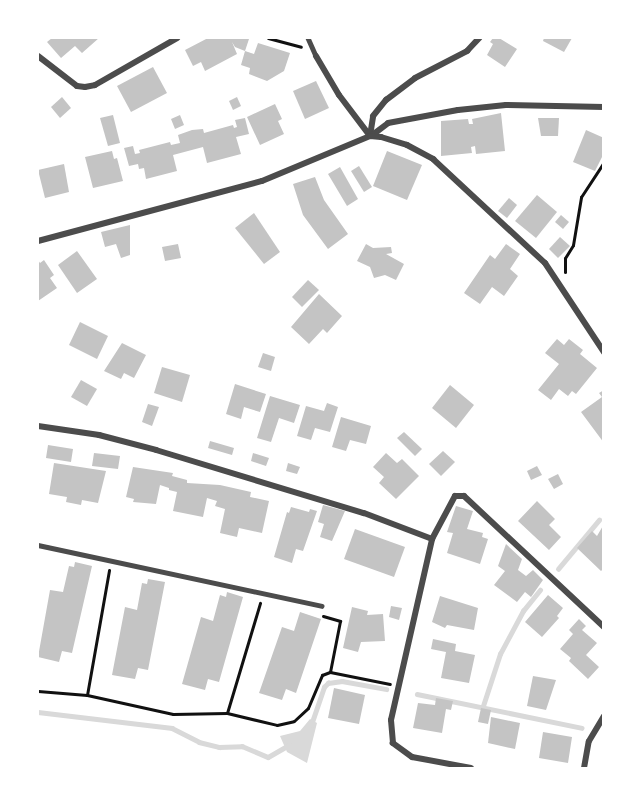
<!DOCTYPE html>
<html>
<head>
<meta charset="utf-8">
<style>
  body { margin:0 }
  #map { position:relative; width:641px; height:806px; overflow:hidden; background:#fff; font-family:"DM Sans",sans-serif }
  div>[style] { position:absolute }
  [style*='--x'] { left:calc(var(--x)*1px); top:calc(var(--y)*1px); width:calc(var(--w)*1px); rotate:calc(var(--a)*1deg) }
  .water>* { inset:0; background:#d9d9d9 }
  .stream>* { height:4.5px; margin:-2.25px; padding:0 2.25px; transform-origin:2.25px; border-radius:2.25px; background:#d9d9d9 }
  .building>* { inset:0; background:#c4c4c4 }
  .path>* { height:3px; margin:-1.5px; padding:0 1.5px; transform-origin:1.5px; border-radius:1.5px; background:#111 }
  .service>* { height:4.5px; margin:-2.25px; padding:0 2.25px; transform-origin:2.25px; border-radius:2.25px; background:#4c4c4c }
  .minor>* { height:6px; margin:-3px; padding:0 3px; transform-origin:3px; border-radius:3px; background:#4c4c4c }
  span { translate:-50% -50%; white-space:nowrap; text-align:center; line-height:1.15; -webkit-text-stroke:6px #fff; paint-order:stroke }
  .frame { position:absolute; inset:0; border:39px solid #fff; pointer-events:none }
</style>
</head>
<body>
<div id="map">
  <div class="water">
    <i style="clip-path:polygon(310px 719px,317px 723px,307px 763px,287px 752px,280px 736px,300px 731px)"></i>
  </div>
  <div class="stream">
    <i style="--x:558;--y:569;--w:64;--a:-50.1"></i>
    <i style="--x:417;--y:694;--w:168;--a:11.6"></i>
    <i style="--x:483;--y:706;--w:55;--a:-71.9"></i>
    <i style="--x:500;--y:654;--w:49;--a:-61.9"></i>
    <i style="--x:523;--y:611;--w:27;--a:-51"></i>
    <i style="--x:38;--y:712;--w:135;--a:6.8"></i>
    <i style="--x:172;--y:728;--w:30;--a:27"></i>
    <i style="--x:199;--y:742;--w:21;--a:14"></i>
    <i style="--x:219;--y:747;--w:23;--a:-2"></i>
    <i style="--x:242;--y:746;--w:28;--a:23"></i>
    <i style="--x:268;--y:757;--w:24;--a:-30"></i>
    <i style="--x:311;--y:725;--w:40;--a:-71.1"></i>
    <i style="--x:324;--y:687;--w:6;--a:-45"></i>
    <i style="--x:328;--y:683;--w:14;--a:-8"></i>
    <i style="--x:342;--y:681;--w:45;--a:10.3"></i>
  </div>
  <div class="building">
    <i style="clip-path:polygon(52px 38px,99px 38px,82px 53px,75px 46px,61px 58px,47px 42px)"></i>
    <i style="clip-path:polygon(208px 38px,248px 38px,249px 39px,245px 51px,235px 47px,232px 42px,237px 54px,205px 71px,201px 62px,193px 66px,185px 50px)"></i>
    <i style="clip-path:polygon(493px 38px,499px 38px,517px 49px,505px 67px,487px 55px,493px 44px,490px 42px)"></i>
    <i style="clip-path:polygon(544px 38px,572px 38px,564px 52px,543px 41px)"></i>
    <i style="clip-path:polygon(258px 43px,290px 53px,284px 71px,267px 81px,249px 74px,250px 68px,241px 65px,245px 51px,254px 54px)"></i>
    <i style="clip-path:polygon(153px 67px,167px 93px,131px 112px,117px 86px)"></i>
    <i style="clip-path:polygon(316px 81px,329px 108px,305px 119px,293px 91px)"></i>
    <i style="clip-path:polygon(62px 97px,71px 108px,60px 118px,51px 107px)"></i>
    <i style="clip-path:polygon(237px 97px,241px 106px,233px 110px,229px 101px)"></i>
    <i style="clip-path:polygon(275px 104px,282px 119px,278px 121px,284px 134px,260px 145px,247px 117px)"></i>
    <i style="clip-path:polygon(501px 113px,505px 151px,476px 154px,475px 146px,471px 147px,472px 153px,441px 156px,441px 121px,468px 119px,469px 124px,473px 124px,472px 119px)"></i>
    <i style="clip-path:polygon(113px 115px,120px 143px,108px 146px,100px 118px)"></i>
    <i style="clip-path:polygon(180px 115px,184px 125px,175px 129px,171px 119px)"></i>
    <i style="clip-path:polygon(245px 118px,249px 134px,236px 137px,241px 154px,207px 163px,203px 147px,173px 155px,177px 171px,146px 179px,144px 168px,139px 169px,138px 164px,129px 166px,124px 148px,133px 146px,135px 154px,140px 153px,139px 150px,170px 142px,171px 145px,180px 143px,178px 135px,192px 130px,203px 129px,204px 133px,233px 125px,234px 128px,237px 127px,235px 120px)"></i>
    <i style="clip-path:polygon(538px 118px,559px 118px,558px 136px,541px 136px)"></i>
    <i style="clip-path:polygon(586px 130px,604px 138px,604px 153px,595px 171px,573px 162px)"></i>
    <i style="clip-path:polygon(112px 151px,114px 159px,117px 158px,123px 181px,93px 188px,85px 157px)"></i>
    <i style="clip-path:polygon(387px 151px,422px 165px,407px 200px,373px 186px)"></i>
    <i style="clip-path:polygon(64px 164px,69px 192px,45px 198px,38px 170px)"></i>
    <i style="clip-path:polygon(359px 166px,372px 187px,364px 192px,351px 171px)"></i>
    <i style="clip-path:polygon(340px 167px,358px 199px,347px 206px,328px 174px)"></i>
    <i style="clip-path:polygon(315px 177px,324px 200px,348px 234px,328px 249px,303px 215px,293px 184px)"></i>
    <i style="clip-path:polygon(537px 195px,557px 212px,536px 238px,515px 221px)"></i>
    <i style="clip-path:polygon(509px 198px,517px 205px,507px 218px,498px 211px)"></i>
    <i style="clip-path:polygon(254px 213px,280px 252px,264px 264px,235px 228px)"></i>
    <i style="clip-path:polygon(561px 215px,569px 222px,563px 229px,555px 222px)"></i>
    <i style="clip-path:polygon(130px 225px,130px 255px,121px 258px,116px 244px,105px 247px,101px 232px)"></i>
    <i style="clip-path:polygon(560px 237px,570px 246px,558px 258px,549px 249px)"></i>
    <i style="clip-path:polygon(178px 244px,181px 258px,165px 261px,162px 247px)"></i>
    <i style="clip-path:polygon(366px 244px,373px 248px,391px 247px,392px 253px,386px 254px,404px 264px,396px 280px,385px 275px,374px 278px,370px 267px,357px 261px)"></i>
    <i style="clip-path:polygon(506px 244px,520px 254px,510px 269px,518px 276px,504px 296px,492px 287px,480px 304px,464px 293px,490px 255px,495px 259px)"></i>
    <i style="clip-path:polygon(77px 251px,97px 279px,77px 293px,58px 265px)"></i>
    <i style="clip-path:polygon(38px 260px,40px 263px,44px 260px,54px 275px,50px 278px,57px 288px,38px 301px)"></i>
    <i style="clip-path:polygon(308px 280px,319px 290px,302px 307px,292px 297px)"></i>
    <i style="clip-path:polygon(319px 294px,342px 316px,327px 333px,323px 329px,309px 344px,291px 327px)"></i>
    <i style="clip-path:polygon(80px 322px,108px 336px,97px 359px,69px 345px)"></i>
    <i style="clip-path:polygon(557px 339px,564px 345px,569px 339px,583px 350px,580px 354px,597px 368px,576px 394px,572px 391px,568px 396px,559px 389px,551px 400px,538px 390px,559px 364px,545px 353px)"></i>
    <i style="clip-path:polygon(122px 343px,146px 355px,134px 378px,124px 373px,121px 379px,104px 371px)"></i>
    <i style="clip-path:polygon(263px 353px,275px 357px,271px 371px,258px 367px)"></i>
    <i style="clip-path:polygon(162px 367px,190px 375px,182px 402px,154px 393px)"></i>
    <i style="clip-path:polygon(81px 380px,97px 389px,87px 406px,71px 397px)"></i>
    <i style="clip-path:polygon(235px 384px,266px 394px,260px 412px,244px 407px,241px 419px,226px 414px)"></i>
    <i style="clip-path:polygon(450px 385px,474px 405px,456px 428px,432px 408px)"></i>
    <i style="clip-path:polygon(604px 390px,604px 443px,581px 412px,602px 397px,599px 393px)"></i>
    <i style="clip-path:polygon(270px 396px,300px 405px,294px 423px,279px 418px,271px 442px,257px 438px)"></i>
    <i style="clip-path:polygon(327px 403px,338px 407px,330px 432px,315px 428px,311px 440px,297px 436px,306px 406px,324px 411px)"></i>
    <i style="clip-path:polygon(148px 404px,159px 407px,152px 426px,142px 422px)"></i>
    <i style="clip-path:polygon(341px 417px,371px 426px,366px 444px,350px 440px,346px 451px,332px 447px)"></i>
    <i style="clip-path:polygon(404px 432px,422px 449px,415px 456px,397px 438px)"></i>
    <i style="clip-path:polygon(210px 441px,234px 448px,232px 455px,208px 448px)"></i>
    <i style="clip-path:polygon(48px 445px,73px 449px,71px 462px,46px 458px)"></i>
    <i style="clip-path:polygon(443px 451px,455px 462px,441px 476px,429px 464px)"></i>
    <i style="clip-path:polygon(94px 453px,120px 456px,118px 469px,92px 466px)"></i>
    <i style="clip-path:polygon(253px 453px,269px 458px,266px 466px,251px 461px)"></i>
    <i style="clip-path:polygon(386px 453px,397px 463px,402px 459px,419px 476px,396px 499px,379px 483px,384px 477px,373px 467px)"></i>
    <i style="clip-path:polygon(54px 463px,106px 471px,98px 503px,82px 500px,81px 505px,66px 502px,67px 497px,49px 494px)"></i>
    <i style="clip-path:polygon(288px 463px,300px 467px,297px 474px,286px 471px)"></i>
    <i style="clip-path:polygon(537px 466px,542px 475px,531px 480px,527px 471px)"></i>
    <i style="clip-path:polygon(133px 467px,173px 473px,172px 476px,187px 480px,187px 483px,220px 485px,251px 492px,250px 497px,269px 501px,262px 533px,239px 528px,237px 537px,220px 533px,225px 509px,215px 506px,217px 501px,207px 498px,203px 517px,173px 511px,177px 492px,169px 490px,169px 488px,160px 485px,156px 504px,133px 502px,134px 499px,126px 497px)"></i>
    <i style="clip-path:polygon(558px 474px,563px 484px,554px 489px,548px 479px)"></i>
    <i style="clip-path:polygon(537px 501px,555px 519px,549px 525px,561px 537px,549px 550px,518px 521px)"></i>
    <i style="clip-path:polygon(323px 505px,345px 511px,332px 541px,320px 537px,324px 524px,318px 522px)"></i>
    <i style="clip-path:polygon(456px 506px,473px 511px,467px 529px,483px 533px,482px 537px,488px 539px,480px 564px,447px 553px,453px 533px,447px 532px)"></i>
    <i style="clip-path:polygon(291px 507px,309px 512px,310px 509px,317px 511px,303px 551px,296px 549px,292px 563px,274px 557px,287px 512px,289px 513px)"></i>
    <i style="clip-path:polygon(604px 524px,604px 568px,601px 571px,577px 548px,592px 531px,597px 536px)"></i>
    <i style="clip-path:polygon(355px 529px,405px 547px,394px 577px,344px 559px)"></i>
    <i style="clip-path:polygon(506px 544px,522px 559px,518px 570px,526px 576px,533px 570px,543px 580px,531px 597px,525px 592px,517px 602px,494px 585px,505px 571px,498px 566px)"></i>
    <i style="clip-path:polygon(75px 562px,92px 566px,72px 653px,62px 651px,59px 662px,38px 657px,50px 590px,63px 592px,69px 566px,74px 567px)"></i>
    <i style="clip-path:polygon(148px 579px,165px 582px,148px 670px,138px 668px,135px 679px,112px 675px,125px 607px,137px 610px,142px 583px,147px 584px)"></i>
    <i style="clip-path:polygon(227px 592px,243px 597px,219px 682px,208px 679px,205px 690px,182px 684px,201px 617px,213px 621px,220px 595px,226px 597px)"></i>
    <i style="clip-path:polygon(548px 595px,563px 608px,557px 616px,559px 618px,542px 637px,525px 622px)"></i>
    <i style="clip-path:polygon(440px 596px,478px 608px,474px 630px,447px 625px,445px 628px,432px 622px)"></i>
    <i style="clip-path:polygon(391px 606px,402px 608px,399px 620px,389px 617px)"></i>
    <i style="clip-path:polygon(352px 607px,368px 611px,367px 615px,383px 614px,385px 641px,361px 642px,358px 652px,343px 648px)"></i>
    <i style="clip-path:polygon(300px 612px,321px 619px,296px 693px,286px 689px,282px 700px,259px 693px,282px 627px,294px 631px)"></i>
    <i style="clip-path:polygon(579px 619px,586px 626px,582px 630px,597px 643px,586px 655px,599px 667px,588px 679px,569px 661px,571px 658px,560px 649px,573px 634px,569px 630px)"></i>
    <i style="clip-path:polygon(433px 639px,456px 644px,455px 651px,475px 655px,469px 683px,441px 678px,446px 652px,431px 649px)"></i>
    <i style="clip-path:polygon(533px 676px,556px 680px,546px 710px,527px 706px)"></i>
    <i style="clip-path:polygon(334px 688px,365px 695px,359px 724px,328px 718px)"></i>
    <i style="clip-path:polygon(436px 698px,453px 701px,451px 710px,446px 709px,442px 733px,413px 728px,418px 703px,435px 705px)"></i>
    <i style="clip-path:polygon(481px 708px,491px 710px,488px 724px,478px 722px)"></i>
    <i style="clip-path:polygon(491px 717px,520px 723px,515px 749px,488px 743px)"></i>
    <i style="clip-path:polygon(543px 732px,572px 737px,568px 763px,539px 758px)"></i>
  </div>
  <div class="path">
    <i style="--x:268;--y:38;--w:34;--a:15"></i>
    <i style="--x:565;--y:272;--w:14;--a:-90"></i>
    <i style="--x:565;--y:258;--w:15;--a:-58"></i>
    <i style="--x:573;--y:245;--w:49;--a:-80.5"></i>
    <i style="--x:581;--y:197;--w:42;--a:-56.7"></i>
    <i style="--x:323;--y:616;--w:18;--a:16"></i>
    <i style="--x:340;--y:621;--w:52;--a:101.1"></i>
    <i style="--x:38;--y:691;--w:49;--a:4.7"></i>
    <i style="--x:87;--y:695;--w:88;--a:12.5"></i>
    <i style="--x:173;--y:714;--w:54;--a:-1.1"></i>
    <i style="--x:227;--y:713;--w:51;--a:13.5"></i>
    <i style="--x:277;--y:725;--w:17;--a:-13"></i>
    <i style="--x:294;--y:721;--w:19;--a:-43"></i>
    <i style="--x:308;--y:708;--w:36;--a:-67"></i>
    <i style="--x:322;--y:675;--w:9;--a:-21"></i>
    <i style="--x:330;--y:672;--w:61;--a:11.3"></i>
    <i style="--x:87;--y:695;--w:127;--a:-80"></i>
    <i style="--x:227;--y:713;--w:115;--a:-73.3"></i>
  </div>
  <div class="service">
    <i style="--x:308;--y:38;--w:20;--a:66"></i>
    <i style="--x:38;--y:545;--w:290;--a:12.1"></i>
  </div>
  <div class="minor">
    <i style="--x:38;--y:56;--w:49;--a:37.6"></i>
    <i style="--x:77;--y:86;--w:8;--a:7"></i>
    <i style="--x:85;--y:87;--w:10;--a:-11"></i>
    <i style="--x:95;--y:85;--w:95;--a:-29.8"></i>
    <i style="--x:316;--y:56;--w:45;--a:59.5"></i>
    <i style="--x:339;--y:95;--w:51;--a:52.9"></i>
    <i style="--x:370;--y:136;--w:20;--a:-81"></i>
    <i style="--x:373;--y:116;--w:21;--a:-51"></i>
    <i style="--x:386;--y:100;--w:36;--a:-37"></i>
    <i style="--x:415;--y:78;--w:59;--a:-27.4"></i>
    <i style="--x:467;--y:51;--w:18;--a:-47"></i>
    <i style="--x:371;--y:136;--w:21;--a:-37"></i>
    <i style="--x:388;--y:123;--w:71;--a:-10.5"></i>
    <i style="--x:458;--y:110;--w:48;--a:-5.9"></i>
    <i style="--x:506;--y:105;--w:98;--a:1.2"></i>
    <i style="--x:38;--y:241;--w:232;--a:-15"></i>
    <i style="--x:262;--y:181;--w:117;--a:-22.6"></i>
    <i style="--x:370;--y:136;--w:11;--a:5"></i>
    <i style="--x:381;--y:137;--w:27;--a:17"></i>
    <i style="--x:407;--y:145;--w:30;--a:28"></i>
    <i style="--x:433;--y:159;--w:153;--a:42.9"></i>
    <i style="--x:545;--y:263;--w:107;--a:56.5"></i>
    <i style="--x:38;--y:426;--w:62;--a:8.4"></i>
    <i style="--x:99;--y:435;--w:59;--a:14.7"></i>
    <i style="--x:156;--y:450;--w:217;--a:16.9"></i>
    <i style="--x:364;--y:513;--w:73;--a:20.9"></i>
    <i style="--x:471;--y:768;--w:60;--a:-169.4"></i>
    <i style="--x:412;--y:757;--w:24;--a:-144"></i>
    <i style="--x:393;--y:743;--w:23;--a:-95"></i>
    <i style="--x:391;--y:720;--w:186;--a:-77.2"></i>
    <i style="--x:432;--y:539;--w:49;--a:-61.9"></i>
    <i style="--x:455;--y:496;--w:9;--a:0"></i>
    <i style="--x:464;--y:496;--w:192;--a:43.1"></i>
    <i style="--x:584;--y:768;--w:27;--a:-80"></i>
    <i style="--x:589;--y:741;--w:29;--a:-59"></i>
  </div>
  <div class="frame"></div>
</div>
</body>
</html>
